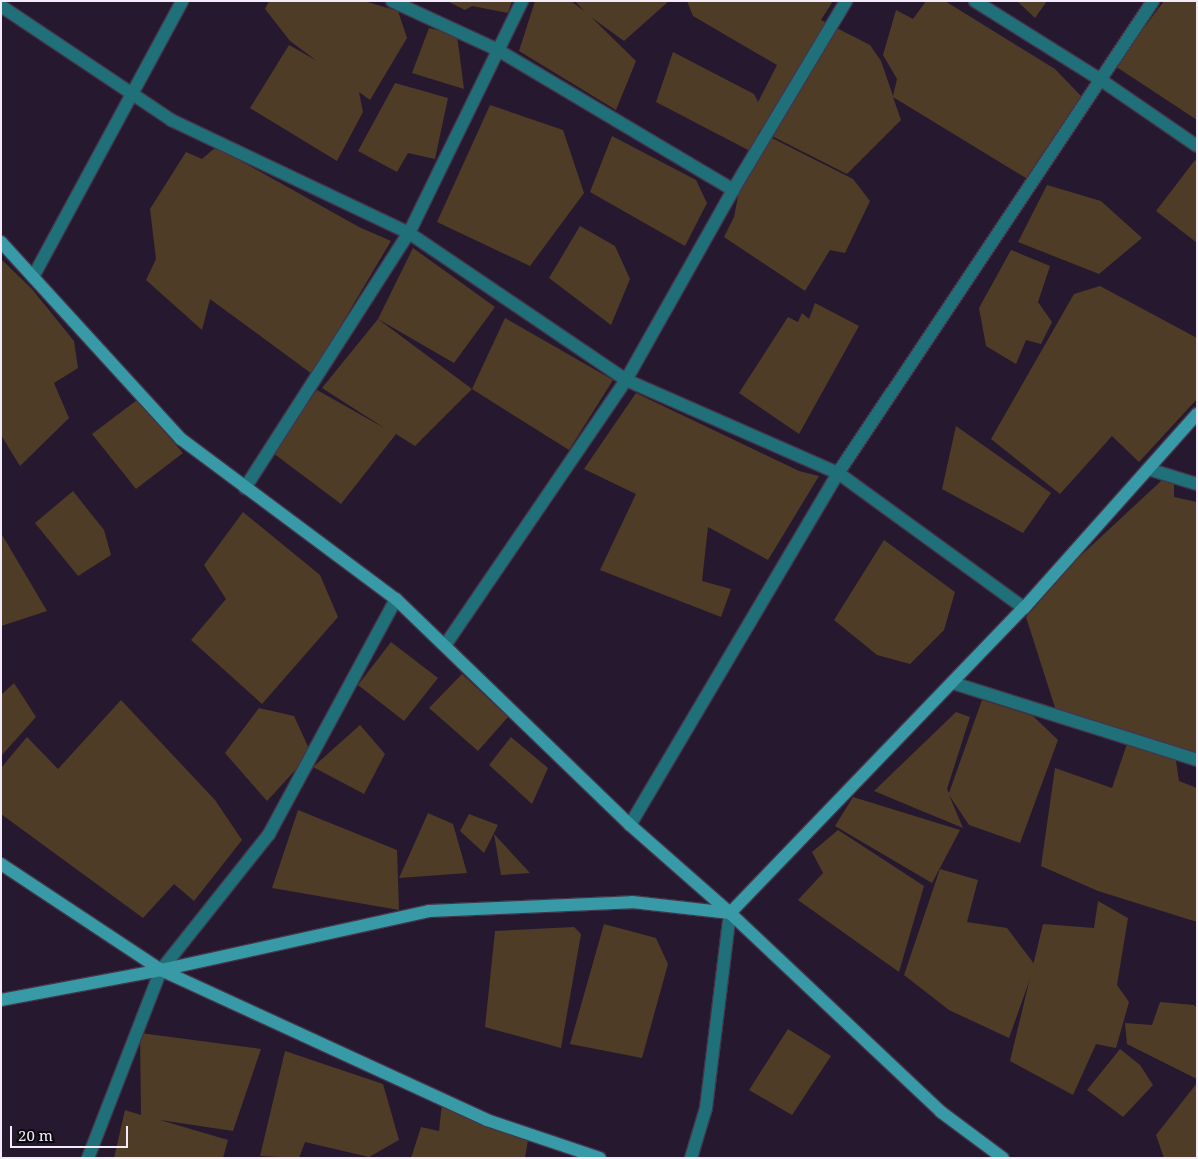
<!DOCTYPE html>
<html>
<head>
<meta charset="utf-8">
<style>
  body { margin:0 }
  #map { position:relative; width:1198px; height:1159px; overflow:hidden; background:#26182e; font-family:"Noto Serif",serif }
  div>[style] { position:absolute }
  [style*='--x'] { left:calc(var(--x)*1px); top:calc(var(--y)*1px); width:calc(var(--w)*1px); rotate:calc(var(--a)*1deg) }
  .building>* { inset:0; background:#4f3c26 }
  .roads { filter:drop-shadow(1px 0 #43364b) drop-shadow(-1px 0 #43364b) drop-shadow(0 1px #43364b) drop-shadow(0 -1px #43364b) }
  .street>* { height:12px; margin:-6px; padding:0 6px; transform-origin:6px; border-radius:6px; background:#207079 }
  .secondary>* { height:12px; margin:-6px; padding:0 6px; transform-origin:6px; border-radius:6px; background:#389aa6 }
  span { translate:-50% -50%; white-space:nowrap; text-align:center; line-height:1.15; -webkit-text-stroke:4px #0c060f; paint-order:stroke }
  .frame { position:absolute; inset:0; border:2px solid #f4ebfa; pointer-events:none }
  .scale { position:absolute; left:10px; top:1126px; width:118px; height:22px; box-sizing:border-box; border:2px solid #f4ebfa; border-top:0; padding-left:6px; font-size:15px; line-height:18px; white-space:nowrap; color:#f4ebfa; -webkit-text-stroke:4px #0c060f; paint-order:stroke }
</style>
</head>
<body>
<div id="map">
  <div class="building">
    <i style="clip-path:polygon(269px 1px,364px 1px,398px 11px,407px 38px,370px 100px,359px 92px,363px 112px,337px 161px,250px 108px,289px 45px,317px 61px,290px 41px,265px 9px)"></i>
    <i style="clip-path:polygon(447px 1px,512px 1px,508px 13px,472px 6px,465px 10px)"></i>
    <i style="clip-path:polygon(535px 1px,571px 1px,584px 11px,575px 1px,669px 1px,624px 41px,591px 17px,636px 61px,616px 110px,519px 51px)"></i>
    <i style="clip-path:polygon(687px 1px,833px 1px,821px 20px,870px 45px,881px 61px,893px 96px,897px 79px,883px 55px,896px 10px,913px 19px,926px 1px,945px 1px,1055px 69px,1081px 96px,1026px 178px,893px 97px,901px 120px,847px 174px,760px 130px,750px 151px,656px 102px,673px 52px,754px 94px,758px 102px,777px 65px,693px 16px)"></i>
    <i style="clip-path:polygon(1017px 1px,1047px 1px,1035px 18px)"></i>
    <i style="clip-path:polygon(1164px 1px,1197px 1px,1197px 120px,1115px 66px)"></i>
    <i style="clip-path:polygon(429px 28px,457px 35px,464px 89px,412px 73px)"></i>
    <i style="clip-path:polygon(395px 83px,448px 98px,435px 159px,408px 153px,397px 172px,358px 151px)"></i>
    <i style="clip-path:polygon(490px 105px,563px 130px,584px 193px,530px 266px,437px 222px)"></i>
    <i style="clip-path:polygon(612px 136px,696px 180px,707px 203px,685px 246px,590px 192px)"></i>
    <i style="clip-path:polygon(768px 136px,853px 179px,870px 201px,845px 253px,830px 250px,805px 291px,724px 237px,734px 217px,740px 186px)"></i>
    <i style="clip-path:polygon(216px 147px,359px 227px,391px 241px,312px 374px,210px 299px,202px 330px,146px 280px,156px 259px,150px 209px,186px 152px,202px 159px)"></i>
    <i style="clip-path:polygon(1195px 160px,1197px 162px,1197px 243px,1156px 211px)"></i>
    <i style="clip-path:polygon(1047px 185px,1101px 201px,1142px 238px,1099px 274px,1018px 242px)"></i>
    <i style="clip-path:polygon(580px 226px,615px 246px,630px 279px,611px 325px,549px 278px)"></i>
    <i style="clip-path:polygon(413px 248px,495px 307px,454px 363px,378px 319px)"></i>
    <i style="clip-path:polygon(1011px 250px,1050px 266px,1038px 302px,1052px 322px,1041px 344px,1026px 340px,1016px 364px,986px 346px,979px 308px)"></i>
    <i style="clip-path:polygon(1px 259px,32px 289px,74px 341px,78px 368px,54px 383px,69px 418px,20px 466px,1px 435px)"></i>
    <i style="clip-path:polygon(1100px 286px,1197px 338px,1197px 399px,1139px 462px,1112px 436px,1060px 494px,991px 439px,1074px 294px)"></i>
    <i style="clip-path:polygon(815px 303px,859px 326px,799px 434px,739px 393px,788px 317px,798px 322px,802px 313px,809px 319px)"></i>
    <i style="clip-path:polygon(505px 318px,613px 380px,569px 450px,472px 389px)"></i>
    <i style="clip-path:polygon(378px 319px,472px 389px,415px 446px,396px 434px,341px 504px,273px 453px,317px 390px,386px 429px,322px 388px)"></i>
    <i style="clip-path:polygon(636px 393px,799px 471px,819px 476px,768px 560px,708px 527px,702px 581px,731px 589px,721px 617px,600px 570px,636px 494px,584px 469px)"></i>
    <i style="clip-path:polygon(137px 400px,183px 453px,136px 489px,92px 434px)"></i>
    <i style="clip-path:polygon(956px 426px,1051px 493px,1023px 533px,942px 489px)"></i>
    <i style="clip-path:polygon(1174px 469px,1174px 497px,1197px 502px,1197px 753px,1058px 717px,1026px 617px,1076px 560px)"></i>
    <i style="clip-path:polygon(73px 491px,104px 530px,111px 555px,78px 576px,35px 523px)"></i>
    <i style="clip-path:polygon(243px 512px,320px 575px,338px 617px,262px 704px,191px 640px,226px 599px,204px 565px)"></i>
    <i style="clip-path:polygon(1px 533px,47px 611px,1px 626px)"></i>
    <i style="clip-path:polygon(884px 540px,955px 592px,944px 630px,910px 664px,877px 655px,834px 620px)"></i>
    <i style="clip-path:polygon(391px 642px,438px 678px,404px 721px,358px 685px)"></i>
    <i style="clip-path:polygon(462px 674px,508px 717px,478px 751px,429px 708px)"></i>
    <i style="clip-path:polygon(14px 683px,36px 717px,1px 756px,1px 695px)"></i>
    <i style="clip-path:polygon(121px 700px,215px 800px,242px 840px,194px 901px,174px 884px,143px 918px,1px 814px,1px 768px,27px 737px,58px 769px)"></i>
    <i style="clip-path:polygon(982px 700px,1033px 716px,1058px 740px,1020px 843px,969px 825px,949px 795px,963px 828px,874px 791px,956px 712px,970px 717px,947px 789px,949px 793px)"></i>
    <i style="clip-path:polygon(259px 708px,294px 716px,311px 753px,267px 801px,225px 753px)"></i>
    <i style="clip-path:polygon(360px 725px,385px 754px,364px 794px,313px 767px)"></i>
    <i style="clip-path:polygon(511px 737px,548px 768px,532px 804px,489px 765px)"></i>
    <i style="clip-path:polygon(1128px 741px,1175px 754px,1179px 781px,1197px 788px,1197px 922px,1098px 891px,1041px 866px,1055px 768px,1112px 788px)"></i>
    <i style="clip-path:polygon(853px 797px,960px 830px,932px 883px,835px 826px)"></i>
    <i style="clip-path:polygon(298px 810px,397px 850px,399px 910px,272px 888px)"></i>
    <i style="clip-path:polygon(428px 813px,453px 824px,467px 873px,399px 878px)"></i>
    <i style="clip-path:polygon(469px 814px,498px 825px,484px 853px,460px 831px)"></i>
    <i style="clip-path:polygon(838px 830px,924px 886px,899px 972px,798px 900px,823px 873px,812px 852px)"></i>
    <i style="clip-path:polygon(494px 834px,530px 873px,501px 875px)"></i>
    <i style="clip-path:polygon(940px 869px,978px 880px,967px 922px,1007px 928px,1035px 965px,1009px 1038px,949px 1010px,904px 975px)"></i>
    <i style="clip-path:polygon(1098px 901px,1128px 918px,1117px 985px,1129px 1002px,1116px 1048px,1096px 1044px,1073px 1095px,1010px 1061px,1043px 924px,1094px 928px)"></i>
    <i style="clip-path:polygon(604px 924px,656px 938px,668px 964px,642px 1058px,570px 1044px)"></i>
    <i style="clip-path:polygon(574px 927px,581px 934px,561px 1048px,485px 1027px,495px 931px)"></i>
    <i style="clip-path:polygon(1160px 1002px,1194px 1005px,1197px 1008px,1197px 1079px,1127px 1044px,1125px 1023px,1152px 1025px)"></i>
    <i style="clip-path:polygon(788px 1029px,831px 1056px,792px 1115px,749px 1090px)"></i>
    <i style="clip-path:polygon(140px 1033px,261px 1049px,233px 1131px,160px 1120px,228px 1140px,223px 1158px,114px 1158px,125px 1110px,141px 1115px)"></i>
    <i style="clip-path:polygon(1120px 1049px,1140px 1065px,1153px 1085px,1123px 1117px,1087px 1090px)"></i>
    <i style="clip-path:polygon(285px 1051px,383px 1084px,399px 1140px,369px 1157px,305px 1142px,299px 1158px,260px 1156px)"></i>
    <i style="clip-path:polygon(1197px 1083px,1197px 1158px,1164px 1158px,1156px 1135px)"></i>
    <i style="clip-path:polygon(442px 1103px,529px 1134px,525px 1158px,411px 1158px,421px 1127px,439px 1131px)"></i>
  </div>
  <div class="roads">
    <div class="street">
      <i style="--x:392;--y:1;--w:115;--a:24.8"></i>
      <i style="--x:496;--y:49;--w:276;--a:30.7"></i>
      <i style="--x:975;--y:1;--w:149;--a:32.1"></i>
      <i style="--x:1101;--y:80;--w:116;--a:34.5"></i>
      <i style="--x:1;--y:6;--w:205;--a:33.8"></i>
      <i style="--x:171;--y:120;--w:263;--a:25.4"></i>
      <i style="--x:409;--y:233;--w:262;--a:34.1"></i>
      <i style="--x:626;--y:380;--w:232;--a:23.7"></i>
      <i style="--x:838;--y:473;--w:230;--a:36"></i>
      <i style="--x:33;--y:277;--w:314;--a:-61.6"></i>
      <i style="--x:1148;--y:469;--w:51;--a:17"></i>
      <i style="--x:245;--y:488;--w:303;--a:-57.3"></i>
      <i style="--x:409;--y:233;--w:258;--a:-64"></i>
      <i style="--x:446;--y:644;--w:320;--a:-55.7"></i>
      <i style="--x:626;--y:380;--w:218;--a:-60.6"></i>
      <i style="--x:733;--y:190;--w:220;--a:-59.1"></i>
      <i style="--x:953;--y:683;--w:256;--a:17.5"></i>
      <i style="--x:630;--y:825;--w:409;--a:-59.4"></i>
      <i style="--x:838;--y:473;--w:567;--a:-56.28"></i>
      <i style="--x:88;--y:1158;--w:202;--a:-68.8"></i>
      <i style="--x:161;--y:970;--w:174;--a:-51.5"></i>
      <i style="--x:269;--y:834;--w:267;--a:-61.6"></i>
      <i style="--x:691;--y:1158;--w:52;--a:-73.3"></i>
      <i style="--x:706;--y:1108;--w:196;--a:-83"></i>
    </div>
    <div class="secondary">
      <i style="--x:1;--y:242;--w:267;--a:47.6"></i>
      <i style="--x:181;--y:439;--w:268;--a:36.7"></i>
      <i style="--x:396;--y:599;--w:325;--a:44"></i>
      <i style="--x:630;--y:825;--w:133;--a:41.3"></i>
      <i style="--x:730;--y:913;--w:290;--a:43.3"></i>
      <i style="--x:941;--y:1112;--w:77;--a:36.6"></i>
      <i style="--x:1;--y:864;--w:192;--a:33.5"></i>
      <i style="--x:161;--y:970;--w:359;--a:24.7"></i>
      <i style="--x:487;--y:1120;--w:119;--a:18.6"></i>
      <i style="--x:1;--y:1000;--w:163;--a:-10.6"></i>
      <i style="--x:161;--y:970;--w:274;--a:-12.4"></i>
      <i style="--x:429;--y:911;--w:203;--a:-2.5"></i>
      <i style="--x:632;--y:902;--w:99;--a:6.4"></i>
      <i style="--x:730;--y:913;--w:424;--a:-46.1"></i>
      <i style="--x:1024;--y:608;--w:260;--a:-48.3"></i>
    </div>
  </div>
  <div class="frame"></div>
  <div class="scale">20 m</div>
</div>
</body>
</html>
